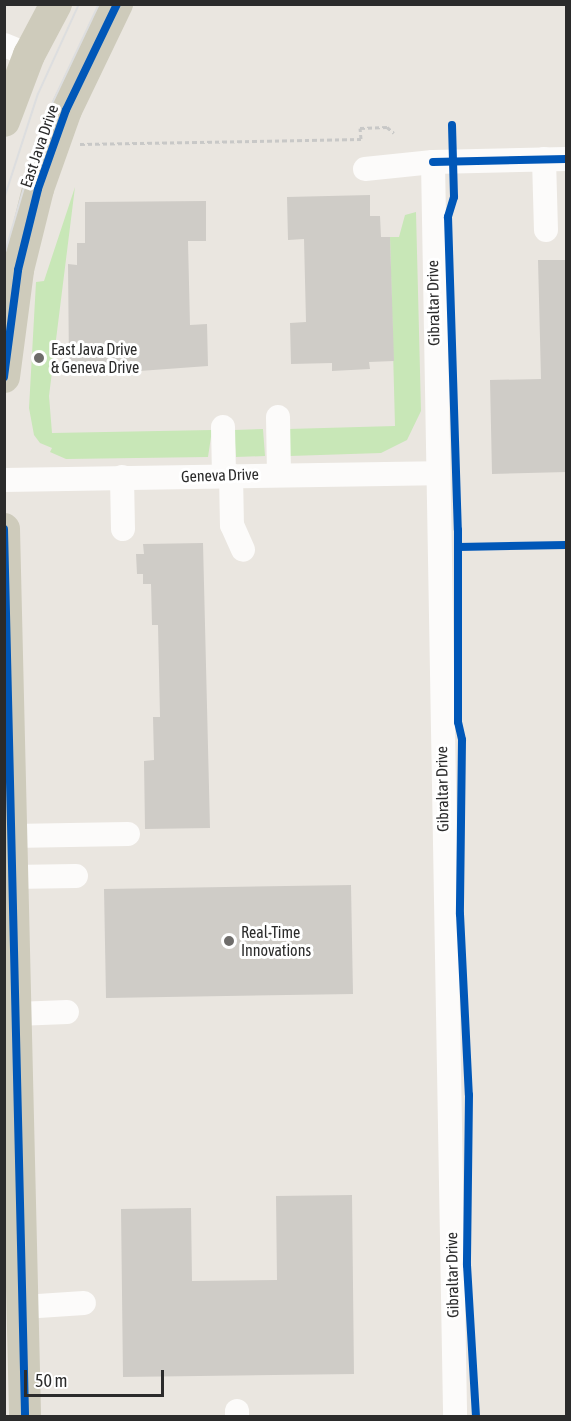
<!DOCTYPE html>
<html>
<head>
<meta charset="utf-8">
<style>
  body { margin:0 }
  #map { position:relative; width:571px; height:1421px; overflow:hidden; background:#eae6e0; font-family:"Asap Condensed",sans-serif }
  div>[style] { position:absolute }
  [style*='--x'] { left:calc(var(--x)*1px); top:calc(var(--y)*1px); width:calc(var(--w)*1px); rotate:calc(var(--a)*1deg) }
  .green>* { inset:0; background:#c8e7b7 }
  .building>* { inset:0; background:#cfccc7 }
  .path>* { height:3px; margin-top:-1.5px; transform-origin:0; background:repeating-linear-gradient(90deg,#c8c8c7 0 4.5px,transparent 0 7.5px) }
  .minor>* { height:24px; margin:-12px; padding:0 12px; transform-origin:12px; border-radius:12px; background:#fcfbfa }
  .major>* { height:32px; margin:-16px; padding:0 16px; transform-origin:16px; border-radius:16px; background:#cecbbb }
  .tram>* { height:1.5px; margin:-0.75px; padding:0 0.75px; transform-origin:0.75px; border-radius:0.75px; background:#dddedf }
  .cycleway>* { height:8px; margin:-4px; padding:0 4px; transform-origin:4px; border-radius:4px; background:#0057b8 }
  .dots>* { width:16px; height:16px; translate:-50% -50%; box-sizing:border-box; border:3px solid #fff; border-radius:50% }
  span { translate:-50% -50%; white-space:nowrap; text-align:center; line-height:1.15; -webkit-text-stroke:6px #fff; paint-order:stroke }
  .street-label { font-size:16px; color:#2b2b2b }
  .poi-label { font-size:16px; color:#2b2b2b }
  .left { translate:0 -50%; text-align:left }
  .frame { position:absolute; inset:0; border:6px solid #2b2b2b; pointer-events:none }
  .scale { position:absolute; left:24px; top:1370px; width:140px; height:27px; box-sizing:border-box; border:3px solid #2b2b2b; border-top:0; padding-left:8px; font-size:18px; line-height:21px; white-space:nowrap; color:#2b2b2b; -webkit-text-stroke:4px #fff; paint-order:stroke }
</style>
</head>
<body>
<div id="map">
  <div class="green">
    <i style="clip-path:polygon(75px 187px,49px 396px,52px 433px,212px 430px,208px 457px,66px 459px,50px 452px,52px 448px,40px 443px,34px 435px,29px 408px,36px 282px,44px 281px)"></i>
    <i style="clip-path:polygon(416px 212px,421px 411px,407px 440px,381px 453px,290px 456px,288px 429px,395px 426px,390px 237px,399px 237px,405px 215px)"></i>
    <i style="clip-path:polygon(263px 429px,265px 456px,236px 457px,234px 430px)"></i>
  </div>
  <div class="building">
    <i style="clip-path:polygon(370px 195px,370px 216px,380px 216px,381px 237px,390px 237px,394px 361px,369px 362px,370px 369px,332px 371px,332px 363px,291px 364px,290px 323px,306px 322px,304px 239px,288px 240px,287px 197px)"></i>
    <i style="clip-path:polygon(206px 201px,206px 241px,188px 241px,190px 325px,207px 324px,208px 366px,112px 373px,112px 367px,69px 367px,68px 264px,77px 265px,77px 243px,85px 243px,85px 202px)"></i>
    <i style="clip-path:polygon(538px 260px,567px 260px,567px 472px,492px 474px,490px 380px,541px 379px)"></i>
    <i style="clip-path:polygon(203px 543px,210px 828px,145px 829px,144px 761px,154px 760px,153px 717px,160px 717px,158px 625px,152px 625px,151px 584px,143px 584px,143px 574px,137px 574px,136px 554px,144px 554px,143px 544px)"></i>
    <i style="clip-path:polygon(351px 885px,353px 994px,106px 998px,104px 889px)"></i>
    <i style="clip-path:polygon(352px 1195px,354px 1374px,123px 1377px,121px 1209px,191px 1208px,192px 1281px,277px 1280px,276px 1196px)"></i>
  </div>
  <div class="path">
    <i style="--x:80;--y:144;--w:281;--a:-1"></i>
    <i style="--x:361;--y:139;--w:11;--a:-95"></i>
    <i style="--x:360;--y:128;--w:27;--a:-2"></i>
    <i style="--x:387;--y:127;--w:9;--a:41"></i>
  </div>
  <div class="minor">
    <i style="--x:4;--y:45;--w:27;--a:22"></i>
    <i style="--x:544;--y:159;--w:71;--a:88.4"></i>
    <i style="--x:433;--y:162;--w:1254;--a:88.99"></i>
    <i style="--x:365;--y:169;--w:68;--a:-5.9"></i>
    <i style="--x:433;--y:162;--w:133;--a:-1.3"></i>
    <i style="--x:278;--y:417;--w:56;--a:89"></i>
    <i style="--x:223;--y:427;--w:48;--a:88.8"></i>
    <i style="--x:231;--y:475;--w:50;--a:88.9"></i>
    <i style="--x:232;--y:525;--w:27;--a:66"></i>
    <i style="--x:122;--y:477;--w:52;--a:88.9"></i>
    <i style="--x:4;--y:480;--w:431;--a:-0.9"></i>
    <i style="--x:12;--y:836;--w:116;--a:-1"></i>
    <i style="--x:12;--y:877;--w:64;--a:-0.9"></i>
    <i style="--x:16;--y:1014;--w:51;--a:-2.2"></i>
    <i style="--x:23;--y:1307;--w:61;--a:-3.8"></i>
    <i style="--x:237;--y:1411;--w:5;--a:90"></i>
  </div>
  <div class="major">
    <i style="--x:4;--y:121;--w:71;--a:-69.3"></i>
    <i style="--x:29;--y:55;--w:58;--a:-62.1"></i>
    <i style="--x:4;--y:377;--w:108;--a:-82.5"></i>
    <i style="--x:18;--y:270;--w:83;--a:-76.1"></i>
    <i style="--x:38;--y:189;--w:84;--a:-70.5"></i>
    <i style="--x:66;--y:110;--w:118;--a:-64.3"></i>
    <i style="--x:4;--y:529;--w:887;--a:88.64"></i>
  </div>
  <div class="tram">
    <i style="--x:4;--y:199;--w:110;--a:-72.1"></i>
    <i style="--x:38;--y:94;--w:99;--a:-65.5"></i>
    <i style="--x:4;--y:256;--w:139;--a:-73.7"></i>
    <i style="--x:43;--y:123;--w:132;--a:-64.8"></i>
    <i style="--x:4;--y:1405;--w:11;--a:85"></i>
  </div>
  <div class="cycleway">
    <i style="--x:452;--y:125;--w:72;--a:88.4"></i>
    <i style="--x:454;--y:197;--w:21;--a:107"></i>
    <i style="--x:448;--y:217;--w:313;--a:88.2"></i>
    <i style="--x:458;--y:530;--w:192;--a:90"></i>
    <i style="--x:458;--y:722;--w:18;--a:77"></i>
    <i style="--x:462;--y:740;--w:174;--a:90.7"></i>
    <i style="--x:460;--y:914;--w:181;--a:87.2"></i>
    <i style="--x:469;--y:1095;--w:170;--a:90.7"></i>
    <i style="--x:467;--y:1265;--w:151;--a:86.6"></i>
    <i style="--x:433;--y:162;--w:133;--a:-1.3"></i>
    <i style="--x:4;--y:377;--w:108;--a:-82.5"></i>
    <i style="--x:18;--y:270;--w:83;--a:-76.1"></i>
    <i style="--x:38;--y:189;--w:84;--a:-70.5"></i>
    <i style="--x:66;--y:110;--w:118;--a:-64.3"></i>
    <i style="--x:4;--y:529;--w:887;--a:88.64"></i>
    <i style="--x:458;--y:547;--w:108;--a:-1.1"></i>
  </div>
  <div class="dots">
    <i style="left:39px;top:358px;background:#6e6c6a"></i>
    <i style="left:229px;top:941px;background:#6e6c6a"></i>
  </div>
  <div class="street-label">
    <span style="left:39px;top:146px;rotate:-71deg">East Java Drive</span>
    <span style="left:433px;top:303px;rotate:-91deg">Gibraltar Drive</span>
    <span style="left:220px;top:475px;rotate:-2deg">Geneva Drive</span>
    <span style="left:442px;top:789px;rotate:-91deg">Gibraltar Drive</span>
    <span style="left:452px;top:1275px;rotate:-91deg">Gibraltar Drive</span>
  </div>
  <div class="poi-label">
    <span class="left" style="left:51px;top:358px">East Java Drive<br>&amp; Geneva Drive</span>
    <span class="left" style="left:241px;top:941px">Real-Time<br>Innovations</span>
  </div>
  <div class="frame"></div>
  <div class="scale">50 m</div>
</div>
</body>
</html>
